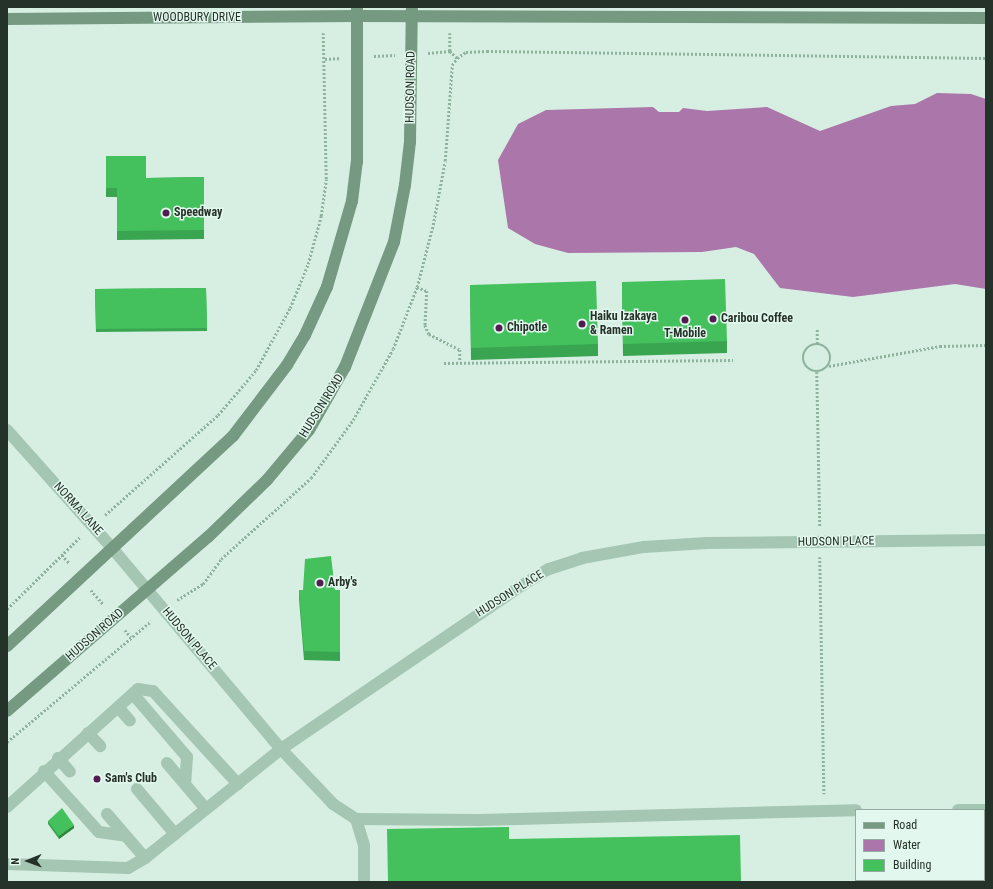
<!DOCTYPE html>
<html>
<head>
<meta charset="utf-8">
<style>
  body { margin:0 }
  #map { position:relative; width:993px; height:889px; overflow:hidden; background:#d7efe3; font-family:"Roboto Condensed",sans-serif }
  div>[style] { position:absolute }
  [style*='--x'] { left:calc(var(--x)*1px); top:calc(var(--y)*1px); width:calc(var(--w)*1px); rotate:calc(var(--a)*1deg) }
  .water>* { inset:0; background:#ab77aa }
  .path>* { height:2.5px; margin-top:-1.25px; transform-origin:0; background:repeating-linear-gradient(90deg,#8eb29c 0 2px,transparent 0 4px) }
  .path>.ring { margin:-1.25px; padding:0; box-sizing:content-box; background:none; border:2.5px solid #8eb29c; border-radius:50% }
  .lane>* { height:12px; margin:-6px; padding:0 6px; transform-origin:6px; border-radius:6px; background:#a4c6b2 }
  .street>* { height:12px; margin:-6px; padding:0 6px; transform-origin:6px; border-radius:6px; background:#a4c6b2 }
  .secondary>* { height:12px; margin:-6px; padding:0 6px; transform-origin:6px; border-radius:6px; background:#759981 }
  .wall>* { inset:0; background:#3aa550 }
  .shaded-wall>* { inset:0; background:#308641 }
  .building>* { inset:0; background:#44c05d }
  .dots>* { width:11px; height:11px; translate:-50% -50%; box-sizing:border-box; border:2px solid #e2f7ed; border-radius:50% }
  span { translate:-50% -50%; white-space:nowrap; text-align:center; line-height:1.15; -webkit-text-stroke:3px #e2f7ed; paint-order:stroke }
  .street-label { font-size:12px; color:#253229 }
  .poi-label { font-size:12px; color:#253229; font-weight:700 }
  .left { translate:0 -50%; text-align:left }
  .frame { position:absolute; inset:0; border:8px solid #253229; pointer-events:none }
  .legend { position:absolute; left:855px; top:809px; width:130px; height:72px; box-sizing:border-box; background:#e2f7ed; border:1px solid #96a89f; margin:0; padding:5px 7px; list-style:none; font-size:12px; color:#253229 }
  .legend li { display:flex; align-items:center; gap:8px; height:20px }
  .legend b { width:20px; border:1px solid #96a89f }
  .north { position:absolute; left:8px; top:841px; width:40px; height:40px; -webkit-text-stroke:3px #e2f7ed; paint-order:stroke; rotate:269deg; font-size:11px; font-weight:700; line-height:16px; text-align:center; color:#253229 }
  .north::after { content:''; display:block; margin:auto; width:14px; height:18px; background:#253229; clip-path:polygon(50% 0,100% 100%,50% 72%,0 100%) }
</style>
</head>
<body>
<div id="map">
  <div class="water">
    <i style="clip-path:polygon(937px 93px,971px 94px,986px 99px,986px 289px,955px 284px,853px 297px,780px 288px,754px 254px,736px 247px,702px 252px,568px 253px,535px 244px,508px 228px,498px 160px,518px 124px,546px 110px,653px 107px,659px 112px,679px 112px,683px 108px,707px 111px,767px 107px,820px 131px,891px 106px,915px 104px)"></i>
  </div>
  <div class="path">
    <i style="--x:450;--y:33;--w:18;--a:90"></i>
    <i style="--x:450;--y:51;--w:10;--a:45"></i>
    <i style="--x:428;--y:53;--w:22;--a:-5"></i>
    <i style="--x:374;--y:56;--w:21;--a:-3"></i>
    <i style="--x:325;--y:59;--w:16;--a:-4"></i>
    <i style="--x:417;--y:287;--w:11;--a:22"></i>
    <i style="--x:427;--y:291;--w:34;--a:93"></i>
    <i style="--x:425;--y:325;--w:10;--a:66"></i>
    <i style="--x:429;--y:334;--w:35;--a:27"></i>
    <i style="--x:460;--y:350;--w:12;--a:90"></i>
    <i class="ring" style="left:803px;top:344px;width:25.5px;height:25.5px"></i>
    <i style="--x:817;--y:344;--w:16;--a:-90"></i>
    <i style="--x:444;--y:363;--w:289;--a:-0.6"></i>
    <i style="--x:829;--y:366;--w:113;--a:-10.2"></i>
    <i style="--x:940;--y:346;--w:46;--a:-1.2"></i>
    <i style="--x:817;--y:372;--w:154;--a:88.9"></i>
    <i style="--x:105;--y:515;--w:151;--a:-41.5"></i>
    <i style="--x:218;--y:415;--w:59;--a:-49.8"></i>
    <i style="--x:256;--y:370;--w:71;--a:-61.3"></i>
    <i style="--x:290;--y:308;--w:48;--a:-67.8"></i>
    <i style="--x:308;--y:264;--w:50;--a:-74.8"></i>
    <i style="--x:321;--y:216;--w:37;--a:-82"></i>
    <i style="--x:326;--y:179;--w:146;--a:-91.2"></i>
    <i style="--x:62;--y:555;--w:12;--a:48"></i>
    <i style="--x:820;--y:557;--w:237;--a:89"></i>
    <i style="--x:91;--y:590;--w:20;--a:49"></i>
    <i style="--x:177;--y:600;--w:31;--a:-32"></i>
    <i style="--x:203;--y:584;--w:31;--a:-54"></i>
    <i style="--x:221;--y:559;--w:121;--a:-42"></i>
    <i style="--x:311;--y:478;--w:72;--a:-54.1"></i>
    <i style="--x:353;--y:420;--w:81;--a:-60.6"></i>
    <i style="--x:393;--y:349;--w:66;--a:-68.8"></i>
    <i style="--x:417;--y:287;--w:64;--a:-75.5"></i>
    <i style="--x:433;--y:225;--w:65;--a:-79.4"></i>
    <i style="--x:445;--y:161;--w:96;--a:-85.8"></i>
    <i style="--x:452;--y:65;--w:9;--a:-54"></i>
    <i style="--x:457;--y:58;--w:11;--a:-34"></i>
    <i style="--x:466;--y:52;--w:21;--a:-3"></i>
    <i style="--x:487;--y:51;--w:499;--a:0.8"></i>
    <i style="--x:7;--y:609;--w:103;--a:-44.6"></i>
    <i style="--x:125;--y:630;--w:9;--a:49"></i>
    <i style="--x:7;--y:742;--w:188;--a:-40"></i>
  </div>
  <div class="lane">
    <i style="--x:133;--y:694;--w:83;--a:49.4"></i>
    <i style="--x:187;--y:757;--w:26;--a:94"></i>
    <i style="--x:118;--y:707;--w:18;--a:49"></i>
    <i style="--x:88;--y:733;--w:18;--a:47"></i>
    <i style="--x:58;--y:758;--w:18;--a:49"></i>
    <i style="--x:167;--y:763;--w:60;--a:49.7"></i>
    <i style="--x:44;--y:771;--w:82;--a:48"></i>
    <i style="--x:99;--y:832;--w:27;--a:8"></i>
    <i style="--x:137;--y:789;--w:59;--a:49.8"></i>
    <i style="--x:7;--y:807;--w:176;--a:-42"></i>
    <i style="--x:138;--y:689;--w:15;--a:8"></i>
    <i style="--x:153;--y:691;--w:126;--a:47.6"></i>
    <i style="--x:958;--y:810;--w:28;--a:0"></i>
    <i style="--x:107;--y:814;--w:58;--a:49.2"></i>
    <i style="--x:356;--y:819;--w:28;--a:73"></i>
    <i style="--x:364;--y:846;--w:36;--a:90"></i>
    <i style="--x:7;--y:864;--w:121;--a:1.9"></i>
    <i style="--x:128;--y:868;--w:20;--a:-30"></i>
    <i style="--x:145;--y:858;--w:174;--a:-38.7"></i>
    <i style="--x:281;--y:749;--w:76;--a:46.6"></i>
    <i style="--x:333;--y:804;--w:27;--a:33"></i>
    <i style="--x:356;--y:819;--w:123;--a:0.5"></i>
    <i style="--x:479;--y:820;--w:377;--a:-1.5"></i>
  </div>
  <div class="street">
    <i style="--x:7;--y:430;--w:159;--a:48.3"></i>
    <i style="--x:113;--y:549;--w:261;--a:50"></i>
    <i style="--x:281;--y:749;--w:287;--a:-34.2"></i>
    <i style="--x:518;--y:588;--w:36;--a:-32"></i>
    <i style="--x:549;--y:569;--w:35;--a:-18"></i>
    <i style="--x:582;--y:558;--w:63;--a:-10.1"></i>
    <i style="--x:644;--y:547;--w:63;--a:-3.6"></i>
    <i style="--x:707;--y:543;--w:279;--a:-0.6"></i>
  </div>
  <div class="secondary">
    <i style="--x:7;--y:19;--w:350;--a:-0.5"></i>
    <i style="--x:357;--y:16;--w:629;--a:0.18"></i>
    <i style="--x:7;--y:646;--w:309;--a:-42.9"></i>
    <i style="--x:233;--y:436;--w:89;--a:-52.7"></i>
    <i style="--x:287;--y:365;--w:35;--a:-59"></i>
    <i style="--x:305;--y:335;--w:53;--a:-65.4"></i>
    <i style="--x:327;--y:287;--w:90;--a:-73.8"></i>
    <i style="--x:352;--y:201;--w:39;--a:-83"></i>
    <i style="--x:357;--y:162;--w:155;--a:-90"></i>
    <i style="--x:7;--y:711;--w:266;--a:-40.9"></i>
    <i style="--x:208;--y:537;--w:82;--a:-44"></i>
    <i style="--x:267;--y:480;--w:65;--a:-50"></i>
    <i style="--x:309;--y:430;--w:73;--a:-60.3"></i>
    <i style="--x:345;--y:367;--w:134;--a:-68.6"></i>
    <i style="--x:394;--y:242;--w:58;--a:-79.1"></i>
    <i style="--x:405;--y:185;--w:43;--a:-83.4"></i>
    <i style="--x:410;--y:142;--w:135;--a:-89.2"></i>
  </div>
  <div class="wall">
    <i style="clip-path:polygon(106px 156px,146px 178px,204px 177px,204px 239px,117px 240px,117px 197px,106px 197px)"></i>
    <i style="clip-path:polygon(622px 282px,727px 341px,727px 353px,623px 356px)"></i>
    <i style="clip-path:polygon(470px 285px,598px 344px,598px 356px,471px 360px)"></i>
    <i style="clip-path:polygon(206px 288px,207px 331px,96px 332px,95px 289px)"></i>
    <i style="clip-path:polygon(299px 590px,340px 590px,340px 661px,304px 660px,299px 599px)"></i>
    <i style="clip-path:polygon(48px 821px,74px 828px,59px 839px,48px 824px)"></i>
  </div>
  <div class="shaded-wall">
    <i style="clip-path:polygon(74px 825px,74px 828px,59px 839px,59px 836px)"></i>
  </div>
  <div class="building">
    <i style="clip-path:polygon(106px 156px,146px 156px,146px 178px,204px 177px,204px 230px,117px 231px,117px 188px,106px 188px)"></i>
    <i style="clip-path:polygon(725px 279px,727px 341px,623px 344px,622px 282px)"></i>
    <i style="clip-path:polygon(596px 281px,598px 344px,471px 348px,470px 285px)"></i>
    <i style="clip-path:polygon(206px 288px,207px 328px,96px 329px,95px 289px)"></i>
    <i style="clip-path:polygon(331px 556px,335px 590px,340px 590px,340px 652px,304px 651px,299px 590px,303px 590px,305px 559px)"></i>
    <i style="clip-path:polygon(62px 808px,74px 825px,59px 836px,48px 821px)"></i>
    <i style="clip-path:polygon(984px 825px,986px 825px,986px 882px,961px 882px,961px 880px,984px 880px)"></i>
    <i style="clip-path:polygon(509px 827px,509px 839px,740px 835px,741px 882px,388px 882px,387px 829px)"></i>
  </div>
  <div class="dots">
    <i style="left:166px;top:213px;background:#511d50"></i>
    <i style="left:713px;top:319px;background:#511d50"></i>
    <i style="left:685px;top:320px;background:#511d50"></i>
    <i style="left:582px;top:324px;background:#511d50"></i>
    <i style="left:499px;top:328px;background:#511d50"></i>
    <i style="left:320px;top:583px;background:#511d50"></i>
    <i style="left:97px;top:779px;background:#511d50"></i>
  </div>
  <div class="street-label">
    <span style="left:197px;top:18px">WOODBURY DRIVE</span>
    <span style="left:411px;top:87px;rotate:-89deg">HUDSON ROAD</span>
    <span style="left:322px;top:406px;rotate:-58deg">HUDSON ROAD</span>
    <span style="left:78px;top:509px;rotate:48deg">NORMA LANE</span>
    <span style="left:836px;top:542px;rotate:-1deg">HUDSON PLACE</span>
    <span style="left:510px;top:594px;rotate:-32deg">HUDSON PLACE</span>
    <span style="left:95px;top:635px;rotate:-41deg">HUDSON ROAD</span>
    <span style="left:189px;top:639px;rotate:50deg">HUDSON PLACE</span>
  </div>
  <div class="poi-label">
    <span class="left" style="left:174px;top:213px">Speedway</span>
    <span class="left" style="left:590px;top:324px">Haiku Izakaya<br>&amp; Ramen</span>
    <span class="left" style="left:721px;top:319px">Caribou Coffee</span>
    <span class="left" style="left:507px;top:328px">Chipotle</span>
    <span style="left:685px;top:334px">T-Mobile</span>
    <span class="left" style="left:328px;top:583px">Arby's</span>
    <span class="left" style="left:105px;top:779px">Sam's Club</span>
  </div>
  <div class="frame"></div>
  <ul class="legend">
  <li><b style="height:5px;background:#759981"></b>Road</li>
  <li><b style="height:11px;background:#ab77aa"></b>Water</li>
  <li><b style="height:11px;background:#44c05d"></b>Building</li>
  </ul>
  <div class="north">N</div>
</div>
</body>
</html>
